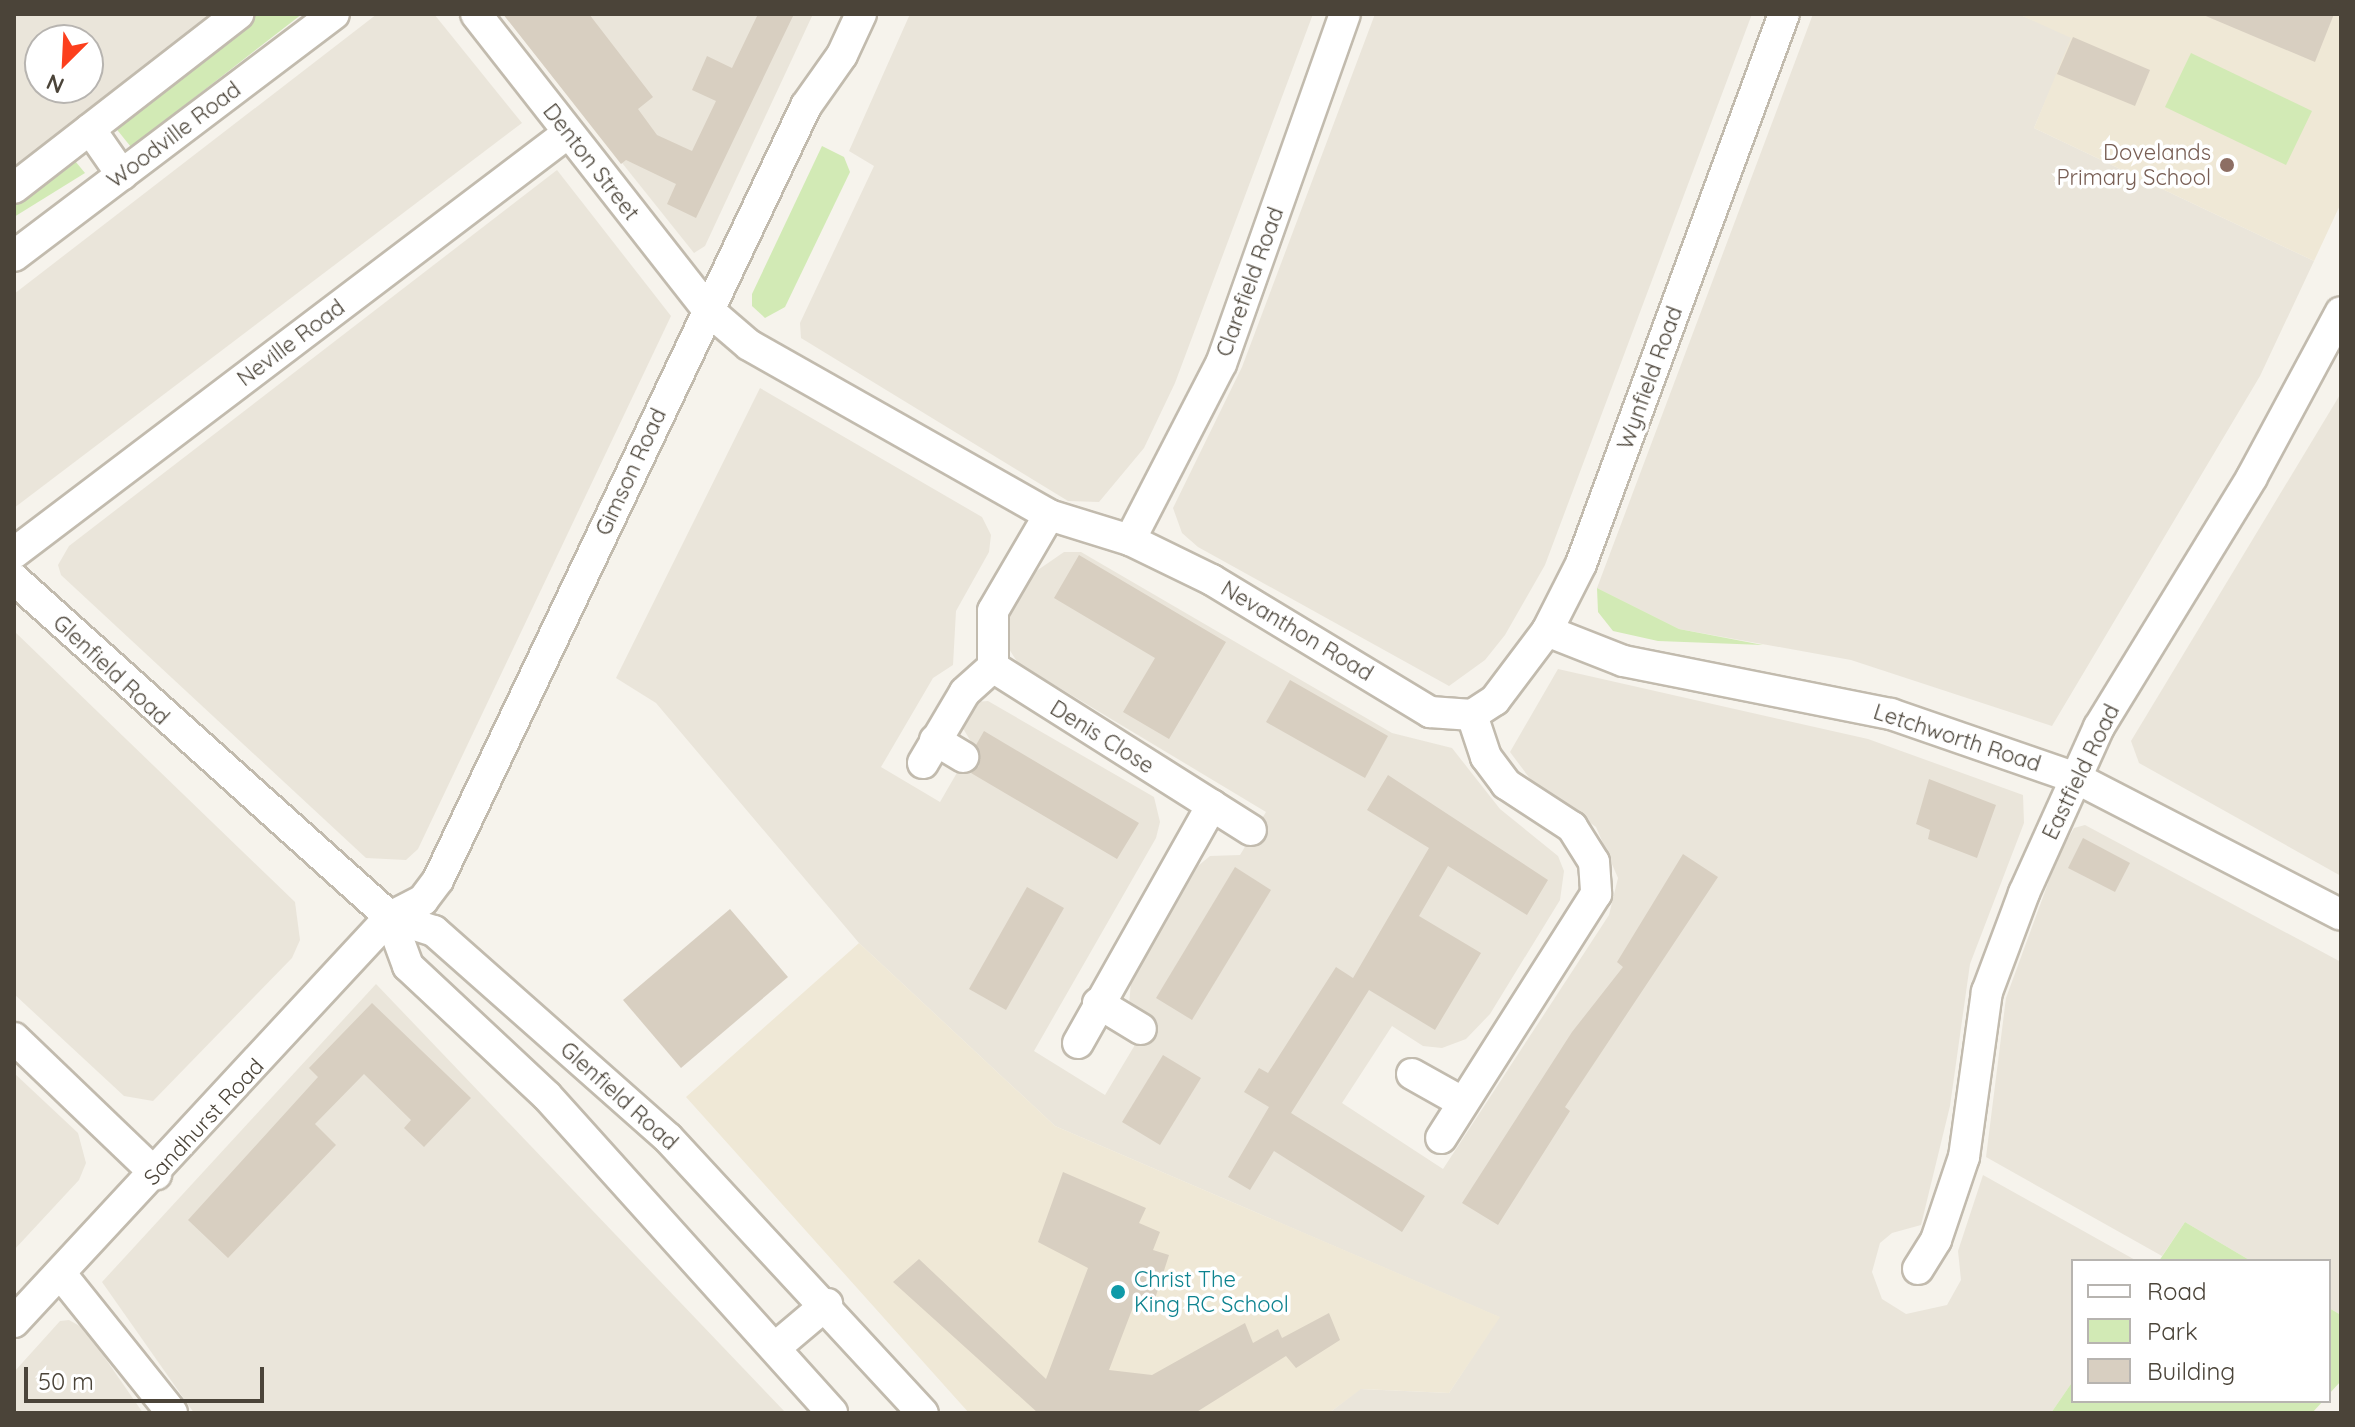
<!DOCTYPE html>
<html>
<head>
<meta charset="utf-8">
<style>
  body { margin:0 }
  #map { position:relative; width:2355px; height:1427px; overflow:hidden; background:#f6f3ec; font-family:Quicksand,sans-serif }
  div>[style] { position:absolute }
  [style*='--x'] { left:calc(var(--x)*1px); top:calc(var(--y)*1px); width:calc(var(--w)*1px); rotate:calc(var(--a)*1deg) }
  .residential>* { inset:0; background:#eae5da }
  .education>* { inset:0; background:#efe8d6 }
  .green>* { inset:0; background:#d2eab5 }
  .building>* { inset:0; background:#d8cfc1 }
  .roads { filter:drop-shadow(2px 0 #c2bbae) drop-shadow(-2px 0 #c2bbae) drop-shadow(0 2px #c2bbae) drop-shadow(0 -2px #c2bbae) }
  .minor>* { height:30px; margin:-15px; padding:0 15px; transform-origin:15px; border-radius:15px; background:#fff }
  .dots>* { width:22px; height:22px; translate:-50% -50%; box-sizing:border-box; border:4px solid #fff; border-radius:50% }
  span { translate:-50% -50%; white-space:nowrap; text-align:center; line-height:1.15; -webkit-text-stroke:7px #fff; paint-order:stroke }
  .street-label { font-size:22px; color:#4b4439 }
  .education-label { font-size:22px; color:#785e54 }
  .right { translate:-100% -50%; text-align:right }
  .culture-label { font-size:22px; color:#0d838f }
  .left { translate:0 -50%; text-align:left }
  .frame { position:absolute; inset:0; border:16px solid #4b4439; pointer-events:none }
  .legend { position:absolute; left:2071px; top:1259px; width:260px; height:144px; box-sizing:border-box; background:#fff; border:2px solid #b7b4b0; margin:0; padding:10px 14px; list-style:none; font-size:24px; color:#4b4439 }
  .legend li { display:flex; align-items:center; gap:16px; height:40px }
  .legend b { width:40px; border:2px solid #b7b4b0 }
  .north { position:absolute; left:24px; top:24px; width:80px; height:80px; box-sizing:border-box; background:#fff; border:2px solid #b7b4b0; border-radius:50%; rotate:204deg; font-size:22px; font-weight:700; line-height:32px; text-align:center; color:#4b4439 }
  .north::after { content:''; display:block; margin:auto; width:28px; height:36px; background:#fc3f1d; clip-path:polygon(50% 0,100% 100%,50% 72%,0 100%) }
  .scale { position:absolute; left:24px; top:1367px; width:240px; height:36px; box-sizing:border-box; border:4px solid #4b4439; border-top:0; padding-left:10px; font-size:24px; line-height:28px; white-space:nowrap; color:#4b4439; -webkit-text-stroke:6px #fff; paint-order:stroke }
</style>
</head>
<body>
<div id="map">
  <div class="residential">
    <i style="clip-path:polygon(evenodd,14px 14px,238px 14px,14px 188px,14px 14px,40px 40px,88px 40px,88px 88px,40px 88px,40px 40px)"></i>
    <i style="clip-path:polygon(377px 14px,434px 14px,522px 123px,14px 508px,14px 294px)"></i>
    <i style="clip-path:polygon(503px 14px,813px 14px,705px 246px,694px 253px)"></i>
    <i style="clip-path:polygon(910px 14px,1313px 14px,1175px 383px,1144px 448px,1099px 502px,1068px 501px,801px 338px,800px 323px,874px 166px,849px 151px)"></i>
    <i style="clip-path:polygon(1375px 14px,1752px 14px,1545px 565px,1505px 635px,1485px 660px,1449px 686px,1198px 547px,1182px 533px,1173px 508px,1242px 367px)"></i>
    <i style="clip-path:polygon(1813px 14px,2018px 14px,2073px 37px,2034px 128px,2314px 261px,2260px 376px,2052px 726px,1851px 660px,1679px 629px,1597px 588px)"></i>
    <i style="clip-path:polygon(557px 170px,671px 316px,418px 849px,406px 860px,366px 858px,61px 575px,58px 565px,69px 546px)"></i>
    <i style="clip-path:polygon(760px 388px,982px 517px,991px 535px,989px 552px,956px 611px,953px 665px,933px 678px,881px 767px,940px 802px,973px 745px,961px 725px,975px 702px,988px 701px,1154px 797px,1160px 822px,1156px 838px,1034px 1051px,1105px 1095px,1148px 1023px,1129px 1005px,1131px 982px,1198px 866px,1210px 856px,1240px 855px,1266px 812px,1018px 663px,1009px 649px,1006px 621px,1032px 574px,1064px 552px,1081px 552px,1392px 733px,1452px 748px,1500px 809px,1558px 856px,1564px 871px,1560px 900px,1490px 1014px,1466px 1039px,1442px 1048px,1423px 1046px,1392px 1026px,1342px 1103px,1443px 1169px,1609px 915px,1618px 878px,1596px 827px,1531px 780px,1510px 752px,1558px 669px,1868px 739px,2023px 795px,2024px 823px,1970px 964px,1950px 1106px,1921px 1225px,1892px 1233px,1880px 1243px,1872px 1272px,1882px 1299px,1906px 1314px,1947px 1305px,1961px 1280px,1958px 1251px,1983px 1175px,2137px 1261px,2073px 1261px,2073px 1381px,2051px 1413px,1329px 1413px,1360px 1389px,1449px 1393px,1499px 1317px,1055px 1126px,859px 943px,656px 703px,616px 678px)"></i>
    <i style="clip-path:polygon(2341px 393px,2341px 876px,2139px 763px,2131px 741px)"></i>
    <i style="clip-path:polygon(14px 631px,295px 902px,300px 940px,292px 958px,153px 1101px,124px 1096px,14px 994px)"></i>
    <i style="clip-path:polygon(2085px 825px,2341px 962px,2341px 1315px,2329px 1308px,2329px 1261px,2251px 1261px,2185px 1222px,2162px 1256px,1986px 1157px,2006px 998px,2058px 856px,2074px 828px)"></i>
    <i style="clip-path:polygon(376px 984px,786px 1413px,194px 1413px,102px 1282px)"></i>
    <i style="clip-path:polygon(14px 1073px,78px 1133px,86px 1163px,79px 1180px,14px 1250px)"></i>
    <i style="clip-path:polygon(69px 1320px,85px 1329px,143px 1413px,14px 1413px,14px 1372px,60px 1321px)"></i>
  </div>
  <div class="education">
    <i style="clip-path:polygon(2018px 14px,2341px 14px,2341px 203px,2314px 261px,2034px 128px,2071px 38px)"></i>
    <i style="clip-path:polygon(859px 943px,1055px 1126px,1500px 1317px,1449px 1393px,1361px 1389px,1329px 1413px,969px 1413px,686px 1097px)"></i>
  </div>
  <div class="green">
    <i style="clip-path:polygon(257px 14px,302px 14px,131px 147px,114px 126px)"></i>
    <i style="clip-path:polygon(2191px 53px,2312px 111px,2286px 165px,2165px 107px)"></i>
    <i style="clip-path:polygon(822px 146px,844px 157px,850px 172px,785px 307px,765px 318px,752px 306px,752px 294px)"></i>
    <i style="clip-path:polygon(71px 156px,85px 173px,14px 217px,14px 200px)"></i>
    <i style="clip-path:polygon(1597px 588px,1679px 629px,1763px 645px,1658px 641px,1613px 631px,1598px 612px)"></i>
    <i style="clip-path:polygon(2185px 1222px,2251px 1261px,2159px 1261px)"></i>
    <i style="clip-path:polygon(2329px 1308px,2341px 1315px,2341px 1381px,2329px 1394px)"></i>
    <i style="clip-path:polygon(2073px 1381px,2073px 1401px,2323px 1401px,2312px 1413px,2051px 1413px)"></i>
  </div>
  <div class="building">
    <i style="clip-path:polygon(503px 14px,589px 14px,653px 97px,638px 109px,657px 135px,692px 151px,716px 101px,692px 90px,707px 56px,732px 68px,758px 14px,794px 14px,696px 218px,667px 204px,676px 184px,626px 160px,621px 164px)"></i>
    <i style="clip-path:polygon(2201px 14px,2334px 14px,2315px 62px)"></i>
    <i style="clip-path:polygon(2073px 37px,2150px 70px,2135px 106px,2057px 74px)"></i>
    <i style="clip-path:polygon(1079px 555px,1226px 642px,1169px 739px,1123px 712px,1155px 658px,1054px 598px)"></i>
    <i style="clip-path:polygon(1290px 680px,1388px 736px,1365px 778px,1266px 722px)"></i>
    <i style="clip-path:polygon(984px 731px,1139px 823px,1117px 859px,971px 773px,979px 766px,976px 745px)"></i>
    <i style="clip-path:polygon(1388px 775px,1548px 880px,1527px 915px,1448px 866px,1419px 916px,1481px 953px,1435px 1030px,1369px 990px,1291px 1113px,1425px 1196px,1402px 1232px,1274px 1151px,1250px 1190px,1228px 1177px,1269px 1107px,1244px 1092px,1259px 1068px,1268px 1073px,1336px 967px,1353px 978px,1429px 848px,1367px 810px)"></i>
    <i style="clip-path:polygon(1929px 779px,1996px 805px,1977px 858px,1928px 839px,1930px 830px,1916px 824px)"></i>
    <i style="clip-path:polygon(2083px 838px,2130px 863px,2115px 892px,2068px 868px)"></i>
    <i style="clip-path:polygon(1683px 854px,1718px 877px,1565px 1107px,1570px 1111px,1498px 1225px,1462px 1203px,1572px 1032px,1623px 967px,1617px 962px)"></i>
    <i style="clip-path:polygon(1235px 867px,1271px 890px,1192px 1020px,1156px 998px)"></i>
    <i style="clip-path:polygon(1027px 887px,1064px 908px,1006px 1010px,969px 989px)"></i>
    <i style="clip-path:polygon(730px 909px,788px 977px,681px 1068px,623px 1000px)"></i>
    <i style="clip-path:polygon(372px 1003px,471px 1098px,424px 1147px,404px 1128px,411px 1120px,364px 1074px,315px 1124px,336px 1145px,228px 1258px,188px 1220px,318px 1077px,309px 1068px)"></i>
    <i style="clip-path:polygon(1163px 1055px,1201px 1078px,1160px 1145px,1122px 1122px)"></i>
    <i style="clip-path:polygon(1063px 1172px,1146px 1208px,1139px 1223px,1160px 1232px,1153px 1250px,1169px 1255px,1152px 1308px,1135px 1302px,1109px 1370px,1152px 1375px,1245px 1323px,1253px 1343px,1278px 1329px,1282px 1338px,1329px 1313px,1340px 1340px,1296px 1368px,1286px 1356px,1195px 1413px,1038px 1413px,893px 1282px,919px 1259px,1046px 1379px,1088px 1268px,1038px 1242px)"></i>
  </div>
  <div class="roads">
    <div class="minor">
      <i style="--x:476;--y:14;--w:375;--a:51.9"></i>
      <i style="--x:707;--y:309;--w:55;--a:40.6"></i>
      <i style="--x:749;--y:345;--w:345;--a:29.5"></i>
      <i style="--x:1049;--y:515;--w:85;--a:17.2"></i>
      <i style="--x:1130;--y:540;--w:91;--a:26"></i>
      <i style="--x:1212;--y:580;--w:255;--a:31.2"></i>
      <i style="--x:1430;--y:712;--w:42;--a:4.1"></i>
      <i style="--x:1472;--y:715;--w:44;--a:71.6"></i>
      <i style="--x:1486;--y:757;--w:34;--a:53"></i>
      <i style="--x:1506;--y:784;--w:79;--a:33.1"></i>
      <i style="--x:1572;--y:827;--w:41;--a:57.8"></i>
      <i style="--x:1594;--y:862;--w:32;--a:86"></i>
      <i style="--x:1596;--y:894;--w:289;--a:122.4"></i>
      <i style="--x:90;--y:129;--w:56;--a:55.2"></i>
      <i style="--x:14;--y:188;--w:284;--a:-37.8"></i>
      <i style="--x:14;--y:256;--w:401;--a:-37.1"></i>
      <i style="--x:1049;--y:515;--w:111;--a:120.3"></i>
      <i style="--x:993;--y:611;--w:56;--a:90"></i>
      <i style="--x:993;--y:667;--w:305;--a:32.3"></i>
      <i style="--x:1130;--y:540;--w:198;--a:-62.7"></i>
      <i style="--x:1221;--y:364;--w:371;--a:-70.5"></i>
      <i style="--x:14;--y:553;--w:695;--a:-37.17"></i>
      <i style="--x:14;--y:579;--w:506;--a:41.95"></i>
      <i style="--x:390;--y:917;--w:46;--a:17.7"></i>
      <i style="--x:434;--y:931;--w:312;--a:41.5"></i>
      <i style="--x:668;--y:1138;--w:375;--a:47.2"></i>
      <i style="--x:1547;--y:631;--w:82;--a:21.5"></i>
      <i style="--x:1623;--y:661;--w:273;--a:11.2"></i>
      <i style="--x:1891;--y:714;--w:196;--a:19.1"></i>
      <i style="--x:2076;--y:778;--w:298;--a:27.3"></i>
      <i style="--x:1472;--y:715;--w:27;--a:-33"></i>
      <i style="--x:1495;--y:700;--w:86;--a:-53"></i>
      <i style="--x:1547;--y:631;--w:75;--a:-63.1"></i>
      <i style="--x:1581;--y:564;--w:586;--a:-69.74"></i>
      <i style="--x:935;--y:740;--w:33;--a:31"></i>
      <i style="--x:923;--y:763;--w:82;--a:-59.4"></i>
      <i style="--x:965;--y:692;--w:38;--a:-42"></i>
      <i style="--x:390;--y:917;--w:52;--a:69.8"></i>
      <i style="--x:408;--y:966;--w:190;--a:43.1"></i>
      <i style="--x:547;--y:1096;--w:426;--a:48"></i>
      <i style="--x:1098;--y:1003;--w:50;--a:31.2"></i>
      <i style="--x:14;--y:1038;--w:197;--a:43.8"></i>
      <i style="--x:1078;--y:1043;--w:273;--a:-60.6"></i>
      <i style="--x:1412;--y:1074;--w:57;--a:29.2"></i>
      <i style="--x:1918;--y:1269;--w:34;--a:-58"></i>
      <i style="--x:1936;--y:1240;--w:88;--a:-71.4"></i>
      <i style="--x:1964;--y:1157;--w:167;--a:-82.1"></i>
      <i style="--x:1987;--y:992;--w:106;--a:-69.5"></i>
      <i style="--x:2024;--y:893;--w:182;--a:-65.7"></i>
      <i style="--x:2099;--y:727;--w:293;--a:-58.5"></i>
      <i style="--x:2252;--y:477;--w:187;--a:-61.7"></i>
      <i style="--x:60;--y:1273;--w:179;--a:51.3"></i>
      <i style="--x:14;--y:1322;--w:553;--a:-47.13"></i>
      <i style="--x:390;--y:917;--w:37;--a:-27"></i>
      <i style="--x:423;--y:900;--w:25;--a:-53"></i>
      <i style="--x:438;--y:880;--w:857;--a:-64.57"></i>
      <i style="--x:806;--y:106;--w:62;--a:-54.8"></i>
      <i style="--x:842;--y:55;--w:45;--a:-65.1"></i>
      <i style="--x:776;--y:1347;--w:67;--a:-40.1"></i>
    </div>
  </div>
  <div class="dots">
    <i style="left:2227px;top:165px;background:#8d6e63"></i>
    <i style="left:1118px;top:1292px;background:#0f9aa8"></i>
  </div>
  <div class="street-label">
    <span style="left:174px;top:135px;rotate:-37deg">Woodville Road</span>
    <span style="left:591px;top:162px;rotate:52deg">Denton Street</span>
    <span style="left:1250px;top:282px;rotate:-70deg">Clarefield Road</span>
    <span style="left:291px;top:343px;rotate:-37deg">Neville Road</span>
    <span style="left:1650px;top:378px;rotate:-70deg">Wynfield Road</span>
    <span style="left:631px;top:472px;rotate:-65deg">Gimson Road</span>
    <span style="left:1297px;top:631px;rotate:31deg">Nevanthon Road</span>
    <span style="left:111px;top:670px;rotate:43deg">Glenfield Road</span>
    <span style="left:1102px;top:737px;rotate:32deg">Denis Close</span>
    <span style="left:1957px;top:738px;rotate:18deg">Letchworth Road</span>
    <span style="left:2081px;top:772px;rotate:-64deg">Eastfield Road</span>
    <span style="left:619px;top:1096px;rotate:42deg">Glenfield Road</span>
    <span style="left:204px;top:1122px;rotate:-47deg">Sandhurst Road</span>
  </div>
  <div class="education-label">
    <span class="right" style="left:2211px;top:165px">Dovelands<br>Primary School</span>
  </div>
  <div class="culture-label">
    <span class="left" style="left:1134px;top:1292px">Christ The<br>King RC School</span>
  </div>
  <div class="frame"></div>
  <ul class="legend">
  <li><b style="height:10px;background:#fff"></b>Road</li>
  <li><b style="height:22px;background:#d2eab5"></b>Park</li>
  <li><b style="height:22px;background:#d8cfc1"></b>Building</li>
  </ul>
  <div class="north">N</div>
  <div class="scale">50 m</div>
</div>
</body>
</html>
